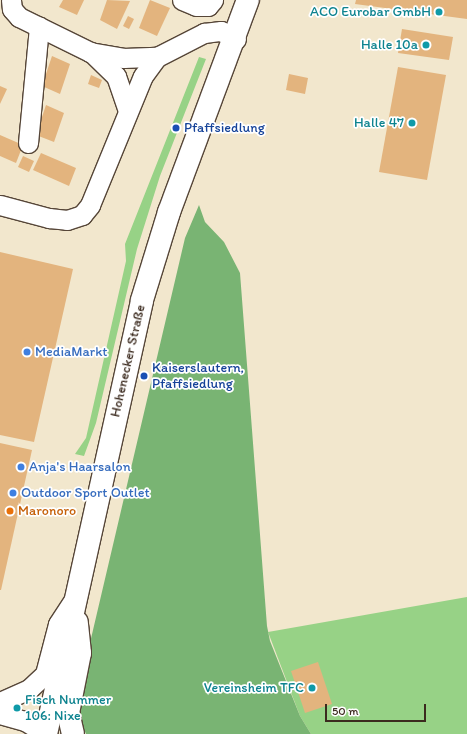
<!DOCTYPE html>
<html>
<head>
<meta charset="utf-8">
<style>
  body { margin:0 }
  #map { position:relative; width:467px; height:734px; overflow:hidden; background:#f2e7cd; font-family:Itim,sans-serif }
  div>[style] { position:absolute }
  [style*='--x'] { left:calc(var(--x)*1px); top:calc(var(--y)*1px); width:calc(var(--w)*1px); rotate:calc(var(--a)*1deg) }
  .green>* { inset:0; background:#97d286 }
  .forest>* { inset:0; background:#79b473 }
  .building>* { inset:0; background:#e3b47e }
  .roads { filter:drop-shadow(1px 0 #564638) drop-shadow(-1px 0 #564638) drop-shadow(0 1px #564638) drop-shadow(0 -1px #564638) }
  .minor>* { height:19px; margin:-9.5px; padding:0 9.5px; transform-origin:9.5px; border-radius:9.5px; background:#fff }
  .major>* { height:22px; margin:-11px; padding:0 11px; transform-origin:11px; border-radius:11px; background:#fff }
  .dots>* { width:11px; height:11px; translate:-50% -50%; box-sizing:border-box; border:2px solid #fff; border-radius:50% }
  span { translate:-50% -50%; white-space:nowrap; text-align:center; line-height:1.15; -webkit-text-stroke:3.5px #fff; paint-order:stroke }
  .culture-label { font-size:14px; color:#0d838f }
  .right { translate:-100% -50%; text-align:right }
  .left { translate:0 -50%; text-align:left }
  .transit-label { font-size:14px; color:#164399 }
  .shop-label { font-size:14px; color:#366cbe }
  .street-label { font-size:14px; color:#3b2a1e }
  .food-label { font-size:14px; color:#c56008 }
  .scale { position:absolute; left:325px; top:704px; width:101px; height:18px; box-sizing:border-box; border:2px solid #3b2a1e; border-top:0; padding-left:5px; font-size:12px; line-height:14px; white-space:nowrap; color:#3b2a1e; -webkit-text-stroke:3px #fff; paint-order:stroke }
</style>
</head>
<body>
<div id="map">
  <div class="green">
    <i style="clip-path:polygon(199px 57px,206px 59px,160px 176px,137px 249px,96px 423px,84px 456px,75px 454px,86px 438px,126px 261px,125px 244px)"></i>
    <i style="clip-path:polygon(467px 597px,467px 734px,311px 734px,300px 716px,268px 632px)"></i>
  </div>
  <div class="forest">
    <i style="clip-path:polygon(199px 205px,205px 222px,224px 242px,240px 273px,267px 626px,270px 641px,300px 716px,311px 734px,86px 734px,77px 713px,78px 694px,185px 238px)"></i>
  </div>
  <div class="building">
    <i style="clip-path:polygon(63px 0,84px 0,77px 15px,59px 7px)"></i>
    <i style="clip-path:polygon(107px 0,130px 1px,117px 29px,100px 20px)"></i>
    <i style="clip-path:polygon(150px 0,170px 8px,157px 36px,139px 28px)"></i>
    <i style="clip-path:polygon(356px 0,467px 0,467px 19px,355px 4px)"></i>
    <i style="clip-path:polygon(128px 16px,134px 19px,129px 29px,123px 26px)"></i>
    <i style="clip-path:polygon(402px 29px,453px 37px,449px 60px,398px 53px)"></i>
    <i style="clip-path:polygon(52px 56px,70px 64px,60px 94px,42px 86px)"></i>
    <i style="clip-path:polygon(398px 67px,446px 75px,427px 180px,379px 172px)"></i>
    <i style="clip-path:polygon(289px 74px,308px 78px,305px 94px,286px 90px)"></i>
    <i style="clip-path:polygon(91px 75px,102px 80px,99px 88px,88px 84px)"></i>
    <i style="clip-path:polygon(0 86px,7px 89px,0 104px)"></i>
    <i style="clip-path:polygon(46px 105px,64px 113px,54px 142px,36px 135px)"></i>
    <i style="clip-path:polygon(0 135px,23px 145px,16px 163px,0 156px)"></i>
    <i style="clip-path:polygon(41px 153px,76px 168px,69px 186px,33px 170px)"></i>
    <i style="clip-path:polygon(23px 156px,34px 161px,29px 172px,18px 167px)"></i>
    <i style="clip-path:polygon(0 252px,73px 269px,34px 442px,0 435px)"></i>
    <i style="clip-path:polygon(0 443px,32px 450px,1px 590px,0 590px)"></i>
    <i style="clip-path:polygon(318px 662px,332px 704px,305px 713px,291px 671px)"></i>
  </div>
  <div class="roads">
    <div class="minor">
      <i style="--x:11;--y:0;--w:9;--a:84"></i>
      <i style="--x:12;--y:9;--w:11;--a:49"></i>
      <i style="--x:19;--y:17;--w:79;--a:26.2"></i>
      <i style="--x:90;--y:52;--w:34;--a:10"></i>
      <i style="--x:123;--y:58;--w:34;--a:-2"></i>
      <i style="--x:182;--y:0;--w:15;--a:23"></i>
      <i style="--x:196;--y:6;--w:12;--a:0"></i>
      <i style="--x:208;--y:6;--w:8;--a:-50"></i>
      <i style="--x:91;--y:52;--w:35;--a:44"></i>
      <i style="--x:116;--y:76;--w:36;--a:71"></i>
      <i style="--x:28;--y:143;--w:117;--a:-84.6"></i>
      <i style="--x:0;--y:205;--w:51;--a:14.9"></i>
      <i style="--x:49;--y:218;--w:18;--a:6"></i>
      <i style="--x:67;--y:220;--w:16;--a:-18"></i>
      <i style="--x:82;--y:215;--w:13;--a:-51"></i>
      <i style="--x:90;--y:205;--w:139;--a:-67.7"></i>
      <i style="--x:143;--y:76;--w:24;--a:-54"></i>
      <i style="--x:157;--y:57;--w:53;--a:-27.1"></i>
      <i style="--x:204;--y:33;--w:17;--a:-7"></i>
      <i style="--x:221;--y:31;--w:17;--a:28"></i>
      <i style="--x:0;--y:702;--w:32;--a:-24"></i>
      <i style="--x:29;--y:689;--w:22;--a:-43"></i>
      <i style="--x:45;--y:674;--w:52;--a:-75.4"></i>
      <i style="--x:58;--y:624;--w:27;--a:-57"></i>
      <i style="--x:0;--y:714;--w:26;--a:16"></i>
      <i style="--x:25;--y:721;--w:25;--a:32"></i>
    </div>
    <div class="major">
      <i style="--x:46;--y:734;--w:444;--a:-77.5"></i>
      <i style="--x:142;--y:300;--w:92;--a:-72.9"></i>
      <i style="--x:169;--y:212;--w:226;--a:-69.6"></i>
      <i style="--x:73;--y:734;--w:22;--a:-103"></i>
      <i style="--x:68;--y:713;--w:61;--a:-78.7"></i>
      <i style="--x:80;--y:653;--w:31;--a:-96"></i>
    </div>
  </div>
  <div class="dots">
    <i style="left:439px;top:12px;background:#0f9aa8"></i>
    <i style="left:426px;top:45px;background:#0f9aa8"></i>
    <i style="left:412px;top:123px;background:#0f9aa8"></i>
    <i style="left:176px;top:128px;background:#1a4fb4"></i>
    <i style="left:27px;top:352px;background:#3f7fe0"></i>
    <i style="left:144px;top:376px;background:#1a4fb4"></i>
    <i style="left:21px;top:467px;background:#3f7fe0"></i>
    <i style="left:13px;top:493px;background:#3f7fe0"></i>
    <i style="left:10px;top:511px;background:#e8710a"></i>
    <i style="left:312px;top:688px;background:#0f9aa8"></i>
    <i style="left:17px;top:708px;background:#0f9aa8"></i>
  </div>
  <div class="culture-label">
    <span class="right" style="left:431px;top:12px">ACO Eurobar GmbH</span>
    <span class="right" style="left:418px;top:45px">Halle 10a</span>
    <span class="right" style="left:404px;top:123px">Halle 47</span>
    <span class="right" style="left:304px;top:688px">Vereinsheim TFC</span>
    <span class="left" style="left:25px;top:708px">Fisch Nummer<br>106: Nixe</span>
  </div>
  <div class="transit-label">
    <span class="left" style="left:184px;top:128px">Pfaffsiedlung</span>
    <span class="left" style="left:152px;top:376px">Kaiserslautern,<br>Pfaffsiedlung</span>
  </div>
  <div class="shop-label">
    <span class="left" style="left:35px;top:352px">MediaMarkt</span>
    <span class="left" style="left:29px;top:467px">Anja's Haarsalon</span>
    <span class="left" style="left:21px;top:493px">Outdoor Sport Outlet</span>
  </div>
  <div class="street-label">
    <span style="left:128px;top:361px;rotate:-77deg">Hohenecker Straße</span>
  </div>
  <div class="food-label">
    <span class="left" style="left:18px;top:511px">Maronoro</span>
  </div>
  <div class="scale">50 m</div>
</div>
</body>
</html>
